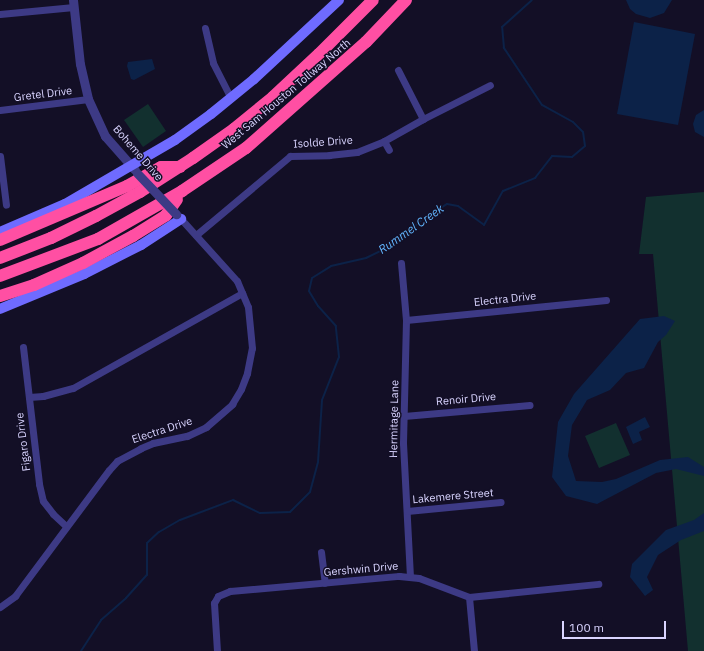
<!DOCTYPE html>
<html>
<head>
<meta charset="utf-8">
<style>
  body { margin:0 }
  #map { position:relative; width:704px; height:651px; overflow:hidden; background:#130f26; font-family:"IBM Plex Sans",sans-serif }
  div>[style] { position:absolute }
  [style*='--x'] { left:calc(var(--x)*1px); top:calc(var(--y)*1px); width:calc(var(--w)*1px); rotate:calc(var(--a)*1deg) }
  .green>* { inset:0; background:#12302f }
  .water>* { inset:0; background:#0c2248 }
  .stream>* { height:2px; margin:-1px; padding:0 1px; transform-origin:1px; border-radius:1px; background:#0c2248 }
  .minor>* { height:7px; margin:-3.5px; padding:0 3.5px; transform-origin:3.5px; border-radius:3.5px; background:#3d3a85 }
  .tertiary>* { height:9px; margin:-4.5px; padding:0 4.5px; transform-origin:4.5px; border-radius:4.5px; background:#3d3a85 }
  .secondary>* { height:10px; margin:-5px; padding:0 5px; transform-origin:5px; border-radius:5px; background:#6f6bff }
  .motorway>* { height:12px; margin:-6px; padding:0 6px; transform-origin:6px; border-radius:6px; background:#ff4fa3 }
  .tertiary-bridge>* { height:9px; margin:-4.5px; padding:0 4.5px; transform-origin:4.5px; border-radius:4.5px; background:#3d3a85 }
  span { translate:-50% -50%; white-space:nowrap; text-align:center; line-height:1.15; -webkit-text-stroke:3px #130f26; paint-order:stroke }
  .street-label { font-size:11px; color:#d9d4ff }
  .water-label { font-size:12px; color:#62b6ff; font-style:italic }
  .scale { position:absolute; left:562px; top:621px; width:104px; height:18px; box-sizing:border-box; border:2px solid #d9d4ff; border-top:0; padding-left:5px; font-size:12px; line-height:14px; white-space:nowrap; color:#d9d4ff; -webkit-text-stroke:3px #130f26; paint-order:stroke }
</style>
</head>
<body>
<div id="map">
  <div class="green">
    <i style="clip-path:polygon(148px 104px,166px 131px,143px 147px,124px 120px)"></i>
    <i style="clip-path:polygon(704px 192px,704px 651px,688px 651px,653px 254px,639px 254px,646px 197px)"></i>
    <i style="clip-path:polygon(616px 423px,630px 455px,599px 468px,585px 436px)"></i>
  </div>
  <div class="water">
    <i style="clip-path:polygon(626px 0,672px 0,664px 13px,650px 18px,636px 14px,630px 9px)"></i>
    <i style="clip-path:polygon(634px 22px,695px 34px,678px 125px,617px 114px)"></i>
    <i style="clip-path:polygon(152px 59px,155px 69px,134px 80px,131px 79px,127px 66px,128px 62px)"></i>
    <i style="clip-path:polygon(704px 110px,704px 137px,695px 132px,693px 124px,696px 115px)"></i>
    <i style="clip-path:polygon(664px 316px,675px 321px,666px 335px,658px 342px,644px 368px,626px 373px,610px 390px,587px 400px,572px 425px,568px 456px,576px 481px,602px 482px,616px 479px,660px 460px,688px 457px,704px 467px,704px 476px,676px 469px,656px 473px,597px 504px,566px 496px,552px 477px,558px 422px,574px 394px,640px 319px)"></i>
    <i style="clip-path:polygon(645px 417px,650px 427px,639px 432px,642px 440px,633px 444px,626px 427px)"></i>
    <i style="clip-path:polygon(704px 513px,704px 531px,681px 540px,658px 555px,647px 577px,653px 590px,645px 596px,630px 577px,632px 564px,666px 530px,694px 520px)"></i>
  </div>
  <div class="stream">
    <i style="--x:81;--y:651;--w:37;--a:-57"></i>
    <i style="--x:101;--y:620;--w:33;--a:-41"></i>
    <i style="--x:126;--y:598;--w:31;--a:-48"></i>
    <i style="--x:147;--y:575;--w:32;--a:-90"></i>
    <i style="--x:147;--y:543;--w:16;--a:-43"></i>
    <i style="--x:159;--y:532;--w:24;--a:-30"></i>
    <i style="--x:180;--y:520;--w:57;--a:-20.7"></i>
    <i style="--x:233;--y:500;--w:30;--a:26"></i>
    <i style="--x:260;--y:513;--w:30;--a:-2"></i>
    <i style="--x:290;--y:512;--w:28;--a:-45"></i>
    <i style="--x:310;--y:492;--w:31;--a:-75"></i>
    <i style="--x:318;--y:462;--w:62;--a:-86.3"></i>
    <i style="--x:322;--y:400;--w:46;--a:-68.4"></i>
    <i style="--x:339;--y:357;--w:31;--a:-96"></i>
    <i style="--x:336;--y:326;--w:27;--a:-132"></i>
    <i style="--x:318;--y:306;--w:17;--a:-121"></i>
    <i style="--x:309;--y:291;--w:13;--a:-77"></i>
    <i style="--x:312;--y:278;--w:22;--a:-32"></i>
    <i style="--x:331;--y:266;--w:36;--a:-13"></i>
    <i style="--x:366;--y:258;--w:30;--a:-26"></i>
    <i style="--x:393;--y:245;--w:40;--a:-41"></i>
    <i style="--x:423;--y:219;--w:28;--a:-32"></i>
    <i style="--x:447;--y:204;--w:11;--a:10"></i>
    <i style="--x:458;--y:206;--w:32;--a:36"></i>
    <i style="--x:484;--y:225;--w:39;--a:-61"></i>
    <i style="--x:503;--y:191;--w:35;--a:-22"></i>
    <i style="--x:535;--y:178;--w:28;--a:-52"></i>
    <i style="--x:552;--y:156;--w:20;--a:3"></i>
    <i style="--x:572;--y:157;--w:17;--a:-40"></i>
    <i style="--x:585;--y:146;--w:14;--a:-98"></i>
    <i style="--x:583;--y:132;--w:14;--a:-135"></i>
    <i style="--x:573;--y:122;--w:35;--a:-151"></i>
    <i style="--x:542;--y:105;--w:69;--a:-123.7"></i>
    <i style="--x:504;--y:48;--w:21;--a:-95"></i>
    <i style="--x:502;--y:27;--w:40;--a:-42"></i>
  </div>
  <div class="minor">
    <i style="--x:0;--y:14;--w:74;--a:-5.4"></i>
    <i style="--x:205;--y:28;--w:36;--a:77"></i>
    <i style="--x:213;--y:63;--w:39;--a:63"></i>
    <i style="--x:398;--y:70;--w:55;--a:63"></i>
    <i style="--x:0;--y:110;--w:89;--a:-7.1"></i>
    <i style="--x:384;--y:141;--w:10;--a:61"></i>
    <i style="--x:0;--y:156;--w:49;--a:83"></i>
    <i style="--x:196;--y:235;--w:123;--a:-40"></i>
    <i style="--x:290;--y:156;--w:39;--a:-1"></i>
    <i style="--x:329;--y:155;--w:28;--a:-6"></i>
    <i style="--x:357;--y:152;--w:29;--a:-22"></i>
    <i style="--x:384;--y:141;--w:45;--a:-29.4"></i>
    <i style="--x:423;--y:119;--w:75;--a:-26.9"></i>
    <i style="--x:401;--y:263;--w:57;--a:85"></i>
    <i style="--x:406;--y:320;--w:123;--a:91.4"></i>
    <i style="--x:403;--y:443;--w:133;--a:87"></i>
    <i style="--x:406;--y:320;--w:201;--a:-5.7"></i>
    <i style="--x:23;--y:347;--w:138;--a:83.3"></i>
    <i style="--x:39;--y:484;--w:17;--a:77"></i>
    <i style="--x:43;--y:501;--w:16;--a:52"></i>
    <i style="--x:53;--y:514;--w:18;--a:43"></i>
    <i style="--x:29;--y:397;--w:14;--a:-4"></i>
    <i style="--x:43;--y:396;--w:31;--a:-15"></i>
    <i style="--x:73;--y:388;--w:194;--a:-29.3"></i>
    <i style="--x:404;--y:416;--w:126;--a:-5"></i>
    <i style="--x:407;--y:511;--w:94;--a:-5.5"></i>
    <i style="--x:321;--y:552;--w:31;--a:83"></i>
    <i style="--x:469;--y:597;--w:54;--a:84.7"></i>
    <i style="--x:0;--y:607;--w:19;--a:-36"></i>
    <i style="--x:15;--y:596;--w:157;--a:-53.3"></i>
    <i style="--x:109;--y:470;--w:12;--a:-48"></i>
    <i style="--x:117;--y:461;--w:27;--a:-28"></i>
    <i style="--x:141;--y:448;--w:13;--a:-23"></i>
    <i style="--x:153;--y:443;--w:35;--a:-12"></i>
    <i style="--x:187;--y:436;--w:21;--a:-25"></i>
    <i style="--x:206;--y:427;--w:35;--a:-41"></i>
    <i style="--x:232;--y:404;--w:17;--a:-59"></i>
    <i style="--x:241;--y:389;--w:17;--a:-69"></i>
    <i style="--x:247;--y:373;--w:25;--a:-79"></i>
    <i style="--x:252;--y:348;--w:41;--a:-95.6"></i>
    <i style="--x:248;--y:307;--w:28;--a:-113"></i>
    <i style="--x:237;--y:281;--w:84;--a:-132.1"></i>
    <i style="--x:217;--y:651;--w:48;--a:-93.6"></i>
    <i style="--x:214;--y:603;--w:8;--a:-60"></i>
    <i style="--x:218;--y:596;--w:13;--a:-23"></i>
    <i style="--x:230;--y:591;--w:170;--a:-5.1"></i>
    <i style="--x:399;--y:576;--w:20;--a:6"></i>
    <i style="--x:419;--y:578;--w:53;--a:20.8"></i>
    <i style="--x:469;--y:597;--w:130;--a:-5.8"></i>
  </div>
  <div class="tertiary">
    <i style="--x:73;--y:0;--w:64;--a:83.8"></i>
    <i style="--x:80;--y:64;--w:36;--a:77"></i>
    <i style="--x:88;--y:99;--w:41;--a:65.3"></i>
    <i style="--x:105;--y:136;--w:45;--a:48.6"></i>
  </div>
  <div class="secondary">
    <i style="--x:0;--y:232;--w:71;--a:-23.3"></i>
    <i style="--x:65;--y:204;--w:127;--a:-30.2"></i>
    <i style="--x:175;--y:140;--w:44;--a:-35.8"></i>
    <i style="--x:211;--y:114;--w:55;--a:-39.1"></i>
    <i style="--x:254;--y:79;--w:116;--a:-42.9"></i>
    <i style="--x:0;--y:309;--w:91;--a:-22.6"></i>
    <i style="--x:84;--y:274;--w:64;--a:-27"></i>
    <i style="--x:141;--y:245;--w:48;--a:-33"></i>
  </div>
  <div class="motorway">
    <i style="--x:0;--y:240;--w:138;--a:-23"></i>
    <i style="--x:127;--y:186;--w:39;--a:-29"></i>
    <i style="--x:161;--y:167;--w:19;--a:0"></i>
    <i style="--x:0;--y:258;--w:55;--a:-21.4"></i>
    <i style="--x:51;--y:238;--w:50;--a:-26.1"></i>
    <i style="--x:96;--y:216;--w:50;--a:-28.6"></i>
    <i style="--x:140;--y:192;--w:63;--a:-32.7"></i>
    <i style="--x:193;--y:158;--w:50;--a:-35.3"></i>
    <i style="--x:234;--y:129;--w:50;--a:-39.4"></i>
    <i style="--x:273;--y:97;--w:63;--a:-43.1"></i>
    <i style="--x:319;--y:54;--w:76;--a:-45"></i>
    <i style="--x:0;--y:276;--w:105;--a:-20.7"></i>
    <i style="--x:98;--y:239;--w:97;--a:-29.7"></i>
    <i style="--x:182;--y:191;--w:77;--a:-33.9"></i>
    <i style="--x:246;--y:148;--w:160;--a:-41.5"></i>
    <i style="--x:366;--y:42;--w:58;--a:-46.4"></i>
    <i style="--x:0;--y:296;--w:36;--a:-18"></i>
    <i style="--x:34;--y:285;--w:54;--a:-24.2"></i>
    <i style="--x:83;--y:263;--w:57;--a:-28.4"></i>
    <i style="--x:133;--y:236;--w:39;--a:-32"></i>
    <i style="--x:166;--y:215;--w:19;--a:-55"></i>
  </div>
  <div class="tertiary-bridge">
    <i style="--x:137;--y:173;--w:57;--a:46.4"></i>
  </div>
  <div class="street-label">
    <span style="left:43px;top:94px;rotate:-7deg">Gretel Drive</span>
    <span style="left:286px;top:94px;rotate:-40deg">West Sam Houston Tollway North</span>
    <span style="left:323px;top:142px;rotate:-4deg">Isolde Drive</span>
    <span style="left:138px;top:153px;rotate:49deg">Boheme Drive</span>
    <span style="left:505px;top:299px;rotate:-6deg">Electra Drive</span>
    <span style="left:466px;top:399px;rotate:-5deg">Renoir Drive</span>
    <span style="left:394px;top:419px;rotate:-89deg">Hermitage Lane</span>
    <span style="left:162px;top:430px;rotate:-18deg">Electra Drive</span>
    <span style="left:23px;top:442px;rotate:-97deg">Figaro Drive</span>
    <span style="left:453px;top:496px;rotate:-5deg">Lakemere Street</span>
    <span style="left:361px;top:569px;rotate:-5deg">Gershwin Drive</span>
  </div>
  <div class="water-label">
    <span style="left:411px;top:229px;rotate:-35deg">Rummel Creek</span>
  </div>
  <div class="scale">100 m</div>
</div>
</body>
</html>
